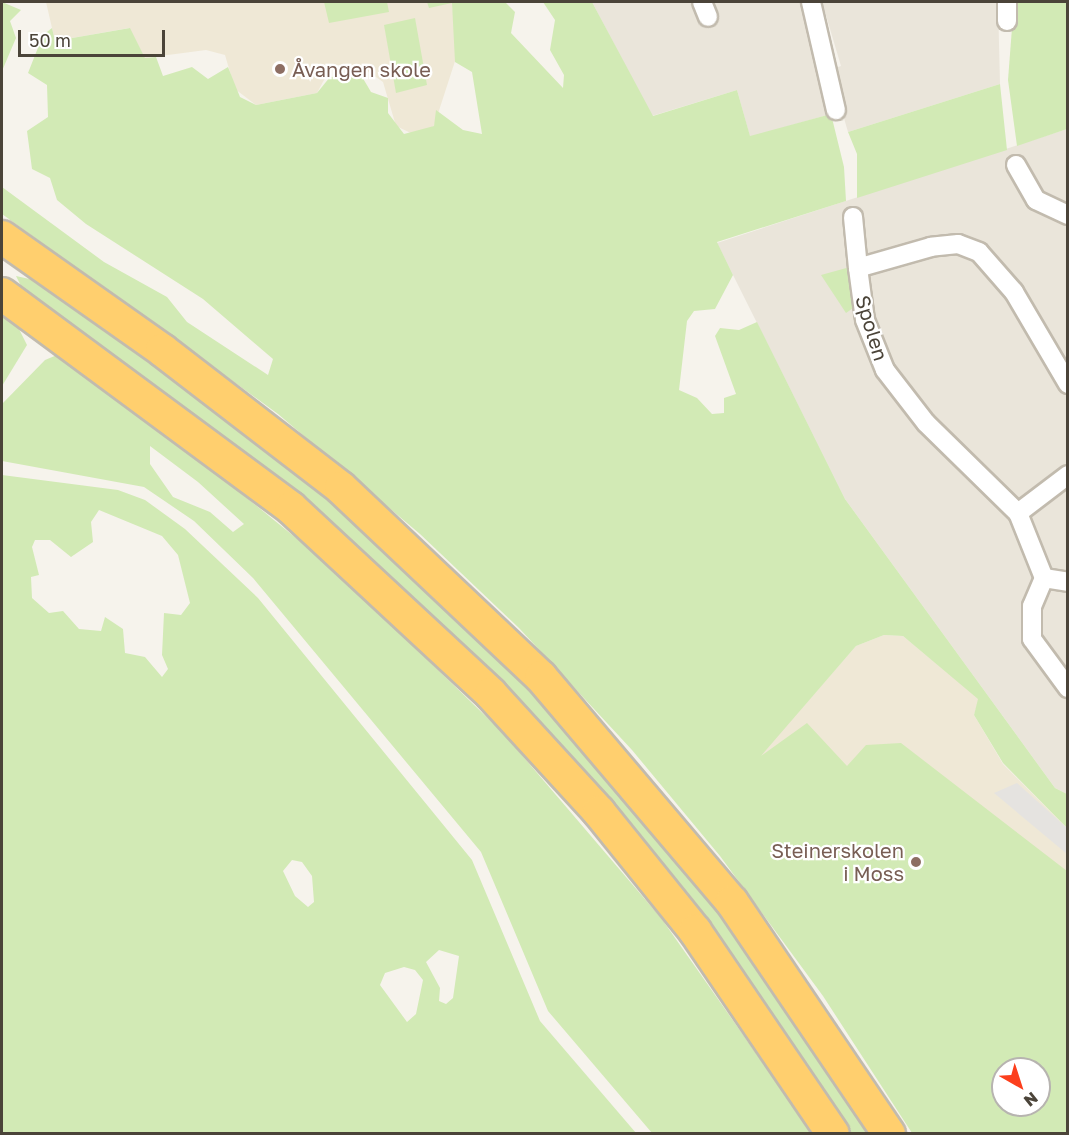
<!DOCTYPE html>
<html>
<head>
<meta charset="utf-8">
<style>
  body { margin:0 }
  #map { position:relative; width:1069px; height:1135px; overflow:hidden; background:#f6f3ec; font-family:"Golos Text",sans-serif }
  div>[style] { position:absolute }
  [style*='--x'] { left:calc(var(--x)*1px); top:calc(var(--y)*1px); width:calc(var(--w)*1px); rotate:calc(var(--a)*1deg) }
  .residential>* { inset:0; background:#eae5da }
  .education>* { inset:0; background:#efe8d6 }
  .green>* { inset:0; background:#d2eab5 }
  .parking>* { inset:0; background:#e5e3e0 }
  .roads { filter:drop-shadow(2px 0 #c2bbae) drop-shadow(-2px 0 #c2bbae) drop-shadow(0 2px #c2bbae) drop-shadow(0 -2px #c2bbae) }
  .street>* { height:18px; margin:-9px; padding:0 9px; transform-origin:9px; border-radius:9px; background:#fff }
  .highway>* { height:32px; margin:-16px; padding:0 16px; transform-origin:16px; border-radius:16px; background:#ffcf6e }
  .dots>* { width:16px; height:16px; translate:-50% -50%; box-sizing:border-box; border:3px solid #fff; border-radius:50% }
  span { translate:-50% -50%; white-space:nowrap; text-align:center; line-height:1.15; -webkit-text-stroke:4.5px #fff; paint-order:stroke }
  .education-label { font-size:20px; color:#785e54 }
  .left { translate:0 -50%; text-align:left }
  .right { translate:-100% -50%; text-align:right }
  .street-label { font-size:20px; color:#4b4439 }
  .frame { position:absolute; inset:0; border:3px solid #4b4439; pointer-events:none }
  .north { position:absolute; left:991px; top:1057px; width:60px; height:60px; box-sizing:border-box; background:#fff; border:2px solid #b7b4b0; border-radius:50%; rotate:141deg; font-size:16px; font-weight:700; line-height:24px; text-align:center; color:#4b4439 }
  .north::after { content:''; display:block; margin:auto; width:21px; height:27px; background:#fc3f1d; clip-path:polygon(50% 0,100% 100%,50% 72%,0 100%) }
  .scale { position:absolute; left:18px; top:30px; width:147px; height:27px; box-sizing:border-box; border:3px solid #4b4439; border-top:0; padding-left:8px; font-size:18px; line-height:21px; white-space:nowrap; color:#4b4439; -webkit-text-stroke:4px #fff; paint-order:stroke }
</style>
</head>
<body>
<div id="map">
  <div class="residential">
    <i style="clip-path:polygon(592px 2px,690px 2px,700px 23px,714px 17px,713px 2px,800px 2px,831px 114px,750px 137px,737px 90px,652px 116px)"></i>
    <i style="clip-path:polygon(822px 2px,998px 2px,1000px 84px,848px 132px,830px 70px,841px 66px)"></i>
    <i style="clip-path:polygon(1067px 129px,1067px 794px,1055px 788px,845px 499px,717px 243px)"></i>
  </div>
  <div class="education">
    <i style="clip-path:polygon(46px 2px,452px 2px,457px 55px,434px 126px,415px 135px,396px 126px,383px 82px,359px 65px,332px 65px,317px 93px,256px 105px,235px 89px,225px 55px,206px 50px,145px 58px,129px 28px,55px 41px)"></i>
    <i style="clip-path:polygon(884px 635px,903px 636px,979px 699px,974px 715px,1003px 764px,1067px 828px,1067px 1133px,1039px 1105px,1039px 1069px,757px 759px,856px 646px)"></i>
  </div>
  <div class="green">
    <i style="clip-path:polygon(2px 2px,21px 10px,10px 21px,16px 38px,2px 71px)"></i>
    <i style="clip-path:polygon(324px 2px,387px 2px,389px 12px,329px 23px)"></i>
    <i style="clip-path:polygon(evenodd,427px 2px,506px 3px,515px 12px,511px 33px,563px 88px,564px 75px,550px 50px,555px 20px,543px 2px,592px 2px,653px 116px,737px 90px,750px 136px,831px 114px,844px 167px,846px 201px,717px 242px,733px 275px,715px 309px,694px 311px,687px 321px,679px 390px,697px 398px,712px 414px,724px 413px,724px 398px,736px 394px,715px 336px,720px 328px,739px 330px,757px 322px,845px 499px,1055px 788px,1067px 794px,1067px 828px,1003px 763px,974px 715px,978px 699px,903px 636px,884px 635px,856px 646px,761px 756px,807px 723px,847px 766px,866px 745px,901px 743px,1067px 871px,1067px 1133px,912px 1133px,823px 996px,720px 856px,632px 750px,519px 628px,420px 534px,278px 414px,2px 214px,2px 187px,104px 262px,167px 297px,187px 322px,268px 375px,273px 359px,203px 299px,86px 224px,57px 200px,50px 178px,32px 169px,27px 131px,48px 117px,47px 85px,28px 73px,43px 35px,52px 28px,55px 41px,130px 28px,145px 58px,156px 57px,163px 76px,192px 67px,208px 79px,228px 67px,240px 97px,256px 105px,317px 93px,330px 77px,361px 75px,371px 92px,388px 98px,388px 113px,404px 134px,434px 126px,436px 110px,463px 130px,482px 134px,472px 72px,455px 62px,452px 3px,429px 8px,427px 2px,1003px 1069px,1039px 1069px,1039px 1105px,1003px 1105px,1003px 1069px)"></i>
    <i style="clip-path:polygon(1014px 2px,1067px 2px,1067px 129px,1017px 146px,1008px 80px)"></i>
    <i style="clip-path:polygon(415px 18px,427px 85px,396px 93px,384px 25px)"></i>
    <i style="clip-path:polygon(1000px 84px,1007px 150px,857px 198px,857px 154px,848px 132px)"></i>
    <i style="clip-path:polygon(850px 267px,856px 306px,846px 313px,821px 275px)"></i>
    <i style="clip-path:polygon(16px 276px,43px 282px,92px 315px,324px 491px,525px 679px,699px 880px,876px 1133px,850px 1133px,739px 968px,511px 695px,329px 523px,216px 431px,24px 292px)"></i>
    <i style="clip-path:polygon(2px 316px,18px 327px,27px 345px,2px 386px)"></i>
    <i style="clip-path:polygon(evenodd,57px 355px,193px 454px,334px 569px,503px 733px,661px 918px,812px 1133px,652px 1133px,548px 1011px,481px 852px,253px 578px,194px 521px,144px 487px,2px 461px,2px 404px,45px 360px,57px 355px,150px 446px,198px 482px,244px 524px,233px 532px,210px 512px,173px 497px,150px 464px,150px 446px)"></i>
    <i style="clip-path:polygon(evenodd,2px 475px,118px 490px,145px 500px,185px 529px,258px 598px,472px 860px,540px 1021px,636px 1133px,2px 1133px,2px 475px,99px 510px,162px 536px,178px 555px,190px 603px,181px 615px,164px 613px,162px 655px,168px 669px,162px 677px,145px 657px,125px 653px,123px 629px,105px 617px,101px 631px,79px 629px,63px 611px,49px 613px,32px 598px,31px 577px,39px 575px,32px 547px,35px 540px,50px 540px,71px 557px,93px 542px,91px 522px,99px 510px,2px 475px,292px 860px,302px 862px,312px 876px,314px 902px,308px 907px,295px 896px,283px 871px,292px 860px,2px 475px,439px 950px,459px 956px,453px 998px,446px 1004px,439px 1001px,440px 988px,426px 962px,439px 950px,2px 475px,404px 967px,415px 970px,423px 980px,416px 1014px,407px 1022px,380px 985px,385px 973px,404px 967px)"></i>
  </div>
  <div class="parking">
    <i style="clip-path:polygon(1017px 783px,1067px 828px,1067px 854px,994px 793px)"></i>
  </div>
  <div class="roads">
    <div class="street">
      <i style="--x:702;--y:2;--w:16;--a:68"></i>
      <i style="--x:811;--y:2;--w:111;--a:77"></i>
      <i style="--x:1007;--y:21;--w:19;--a:-90"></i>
      <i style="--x:1016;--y:165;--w:40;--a:60.3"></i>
      <i style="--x:1036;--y:200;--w:35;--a:25"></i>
      <i style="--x:853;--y:217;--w:51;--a:84.4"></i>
      <i style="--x:1068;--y:384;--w:107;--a:-120.4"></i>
      <i style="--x:1014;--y:292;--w:53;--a:-131.2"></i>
      <i style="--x:979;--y:252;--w:22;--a:-159"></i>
      <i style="--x:958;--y:244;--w:27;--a:174"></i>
      <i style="--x:931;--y:247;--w:76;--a:164"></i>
      <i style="--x:858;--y:268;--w:52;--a:82.3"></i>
      <i style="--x:865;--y:320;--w:54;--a:68.2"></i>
      <i style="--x:885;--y:370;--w:67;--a:52.3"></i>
      <i style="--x:926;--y:423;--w:129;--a:44.4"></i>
      <i style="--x:1018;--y:513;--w:70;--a:68.2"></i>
      <i style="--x:1044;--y:578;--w:30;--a:113"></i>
      <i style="--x:1032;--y:606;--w:33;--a:90"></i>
      <i style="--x:1032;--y:639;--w:61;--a:53.7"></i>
      <i style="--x:1018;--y:513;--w:63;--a:-37.2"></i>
      <i style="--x:1044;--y:578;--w:24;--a:9"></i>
    </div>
    <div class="highway">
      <i style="--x:2;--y:237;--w:196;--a:35.2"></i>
      <i style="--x:162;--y:350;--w:226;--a:37.6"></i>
      <i style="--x:341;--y:488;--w:275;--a:43.4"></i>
      <i style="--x:541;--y:677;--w:295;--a:49.7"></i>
      <i style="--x:732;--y:902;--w:280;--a:55.9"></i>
      <i style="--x:2;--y:294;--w:360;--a:36.5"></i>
      <i style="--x:291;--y:508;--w:273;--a:42.9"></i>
      <i style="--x:491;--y:694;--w:160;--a:47.5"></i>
      <i style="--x:599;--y:812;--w:153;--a:51.1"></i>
      <i style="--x:695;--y:931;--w:245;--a:55.8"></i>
    </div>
  </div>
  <div class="dots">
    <i style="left:280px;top:69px;background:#8d6e63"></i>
    <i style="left:916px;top:862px;background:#8d6e63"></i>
  </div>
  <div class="education-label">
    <span class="left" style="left:292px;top:69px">Åvangen skole</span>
    <span class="right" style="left:904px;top:862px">Steinerskolen<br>i Moss</span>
  </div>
  <div class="street-label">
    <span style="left:872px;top:328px;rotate:73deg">Spolen</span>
  </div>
  <div class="frame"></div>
  <div class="north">N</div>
  <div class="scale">50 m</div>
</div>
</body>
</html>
